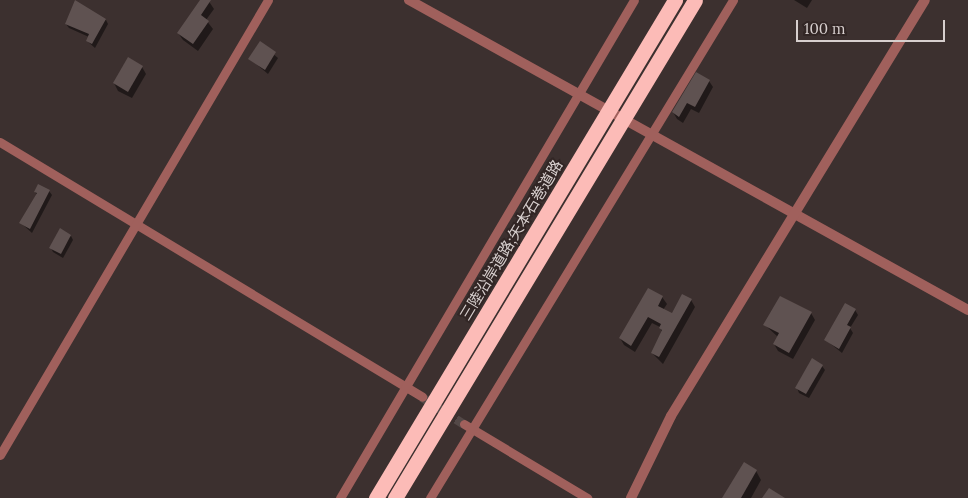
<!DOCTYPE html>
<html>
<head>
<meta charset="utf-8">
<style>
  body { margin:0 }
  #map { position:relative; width:968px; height:498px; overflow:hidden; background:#3c302f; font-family:Lora,"Noto Sans JP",serif }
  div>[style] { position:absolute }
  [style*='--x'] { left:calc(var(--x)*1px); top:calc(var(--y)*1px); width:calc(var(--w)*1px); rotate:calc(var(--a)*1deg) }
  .shadow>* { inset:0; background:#0007 }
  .building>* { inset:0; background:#5f5251 }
  .minor-tunnel>* { height:9px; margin-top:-4.5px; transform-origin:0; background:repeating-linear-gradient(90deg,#534847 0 9px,transparent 0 13.5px) }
  .minor>* { height:9px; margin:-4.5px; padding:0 4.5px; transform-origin:4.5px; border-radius:4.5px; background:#a0605c }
  .tertiary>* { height:10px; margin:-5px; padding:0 5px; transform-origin:5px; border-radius:5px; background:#a0605c }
  .motorway>* { height:15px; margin:-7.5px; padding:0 7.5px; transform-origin:7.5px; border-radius:7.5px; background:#fcbbb7 }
  span { translate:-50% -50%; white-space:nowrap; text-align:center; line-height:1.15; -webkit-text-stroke:4px #322625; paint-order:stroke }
  .street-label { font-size:15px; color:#d7cfce }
  .scale { position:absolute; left:796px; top:20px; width:149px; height:22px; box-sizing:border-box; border:2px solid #d7cfce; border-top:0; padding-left:6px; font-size:15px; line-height:18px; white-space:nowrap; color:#d7cfce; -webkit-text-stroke:4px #322625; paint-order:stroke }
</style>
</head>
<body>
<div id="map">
  <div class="shadow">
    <i style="clip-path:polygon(201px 0,208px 0,214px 9px,206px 20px,213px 29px,198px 51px,183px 40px,178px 33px)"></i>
    <i style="clip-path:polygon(794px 0,812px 0,807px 8px)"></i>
    <i style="clip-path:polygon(106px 20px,108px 24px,95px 48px,87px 41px,89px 37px,69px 28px,66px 24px)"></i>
    <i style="clip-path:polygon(260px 43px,278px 58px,268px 74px,250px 59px)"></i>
    <i style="clip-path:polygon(142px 67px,146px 74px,132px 98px,118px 91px,114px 83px)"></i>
    <i style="clip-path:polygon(709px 81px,713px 87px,699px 113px,691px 109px,683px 123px,677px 119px,673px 112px)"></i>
    <i style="clip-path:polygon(49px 191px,52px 195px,32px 233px,21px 223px,37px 195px,35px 192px)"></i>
    <i style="clip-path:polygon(71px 236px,73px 240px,63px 258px,53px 252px,51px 248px)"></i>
    <i style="clip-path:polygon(648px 289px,662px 297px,667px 304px,663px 310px,673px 314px,691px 300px,695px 307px,663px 364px,652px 353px,662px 332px,660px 327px,652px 323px,635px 352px,624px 345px,620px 338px)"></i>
    <i style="clip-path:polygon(855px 310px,858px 315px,850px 328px,853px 333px,842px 353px,826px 340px)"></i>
    <i style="clip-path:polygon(811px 313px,815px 320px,793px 359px,778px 351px,774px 344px,778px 337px,765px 325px)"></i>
    <i style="clip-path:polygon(822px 366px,825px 370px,809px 398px,799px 393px,797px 388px)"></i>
    <i style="clip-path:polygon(756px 471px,761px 480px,751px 498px,724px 498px)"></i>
  </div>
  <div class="building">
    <i style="clip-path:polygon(75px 0,106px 19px,92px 44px,86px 41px,89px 34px,65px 24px)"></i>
    <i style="clip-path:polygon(200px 0,211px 0,201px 15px,209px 21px,193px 44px,177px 33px)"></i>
    <i style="clip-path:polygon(260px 41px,276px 52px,265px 70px,248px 59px)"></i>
    <i style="clip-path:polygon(128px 57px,143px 66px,128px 92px,113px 83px)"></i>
    <i style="clip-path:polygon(696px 72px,710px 80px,695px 107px,687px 103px,679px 117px,672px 112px)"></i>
    <i style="clip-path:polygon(38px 184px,50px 190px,30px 229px,19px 223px,37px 193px,34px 192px)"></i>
    <i style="clip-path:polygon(60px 228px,71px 235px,61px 254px,49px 248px)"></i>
    <i style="clip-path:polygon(648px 288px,663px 296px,658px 306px,672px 313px,682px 294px,692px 299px,659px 357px,651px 353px,662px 330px,659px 328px,661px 324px,648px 317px,631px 346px,619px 338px)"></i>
    <i style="clip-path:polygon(780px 296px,812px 312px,789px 353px,773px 344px,779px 333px,763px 325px)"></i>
    <i style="clip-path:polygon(845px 303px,856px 309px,847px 325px,851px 327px,839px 349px,824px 340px)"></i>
    <i style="clip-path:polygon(812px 358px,823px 365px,806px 394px,795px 388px)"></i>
    <i style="clip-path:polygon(744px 462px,757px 470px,741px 498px,722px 498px)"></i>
    <i style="clip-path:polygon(769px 488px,785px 498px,762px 498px)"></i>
  </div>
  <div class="minor-tunnel">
    <i style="--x:422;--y:397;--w:50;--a:32.7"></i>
  </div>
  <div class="minor">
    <i style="--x:0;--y:142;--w:493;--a:31.1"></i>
    <i style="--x:464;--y:424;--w:144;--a:31"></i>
    <i style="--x:0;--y:455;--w:528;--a:-59.5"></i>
    <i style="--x:340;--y:498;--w:578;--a:-59.44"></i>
    <i style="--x:430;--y:498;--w:583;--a:-58.68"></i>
  </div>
  <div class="tertiary">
    <i style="--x:409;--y:0;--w:639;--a:29.01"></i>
    <i style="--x:631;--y:498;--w:91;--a:-64"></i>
    <i style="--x:671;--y:416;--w:487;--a:-58.6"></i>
  </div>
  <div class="motorway">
    <i style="--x:376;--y:498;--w:581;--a:-59.02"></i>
    <i style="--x:395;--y:498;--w:581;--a:-58.93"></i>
  </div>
  <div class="street-label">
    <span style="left:511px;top:240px;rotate:-59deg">三陸沿岸道路;矢本石巻道路</span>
  </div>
  <div class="scale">100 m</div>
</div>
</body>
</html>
